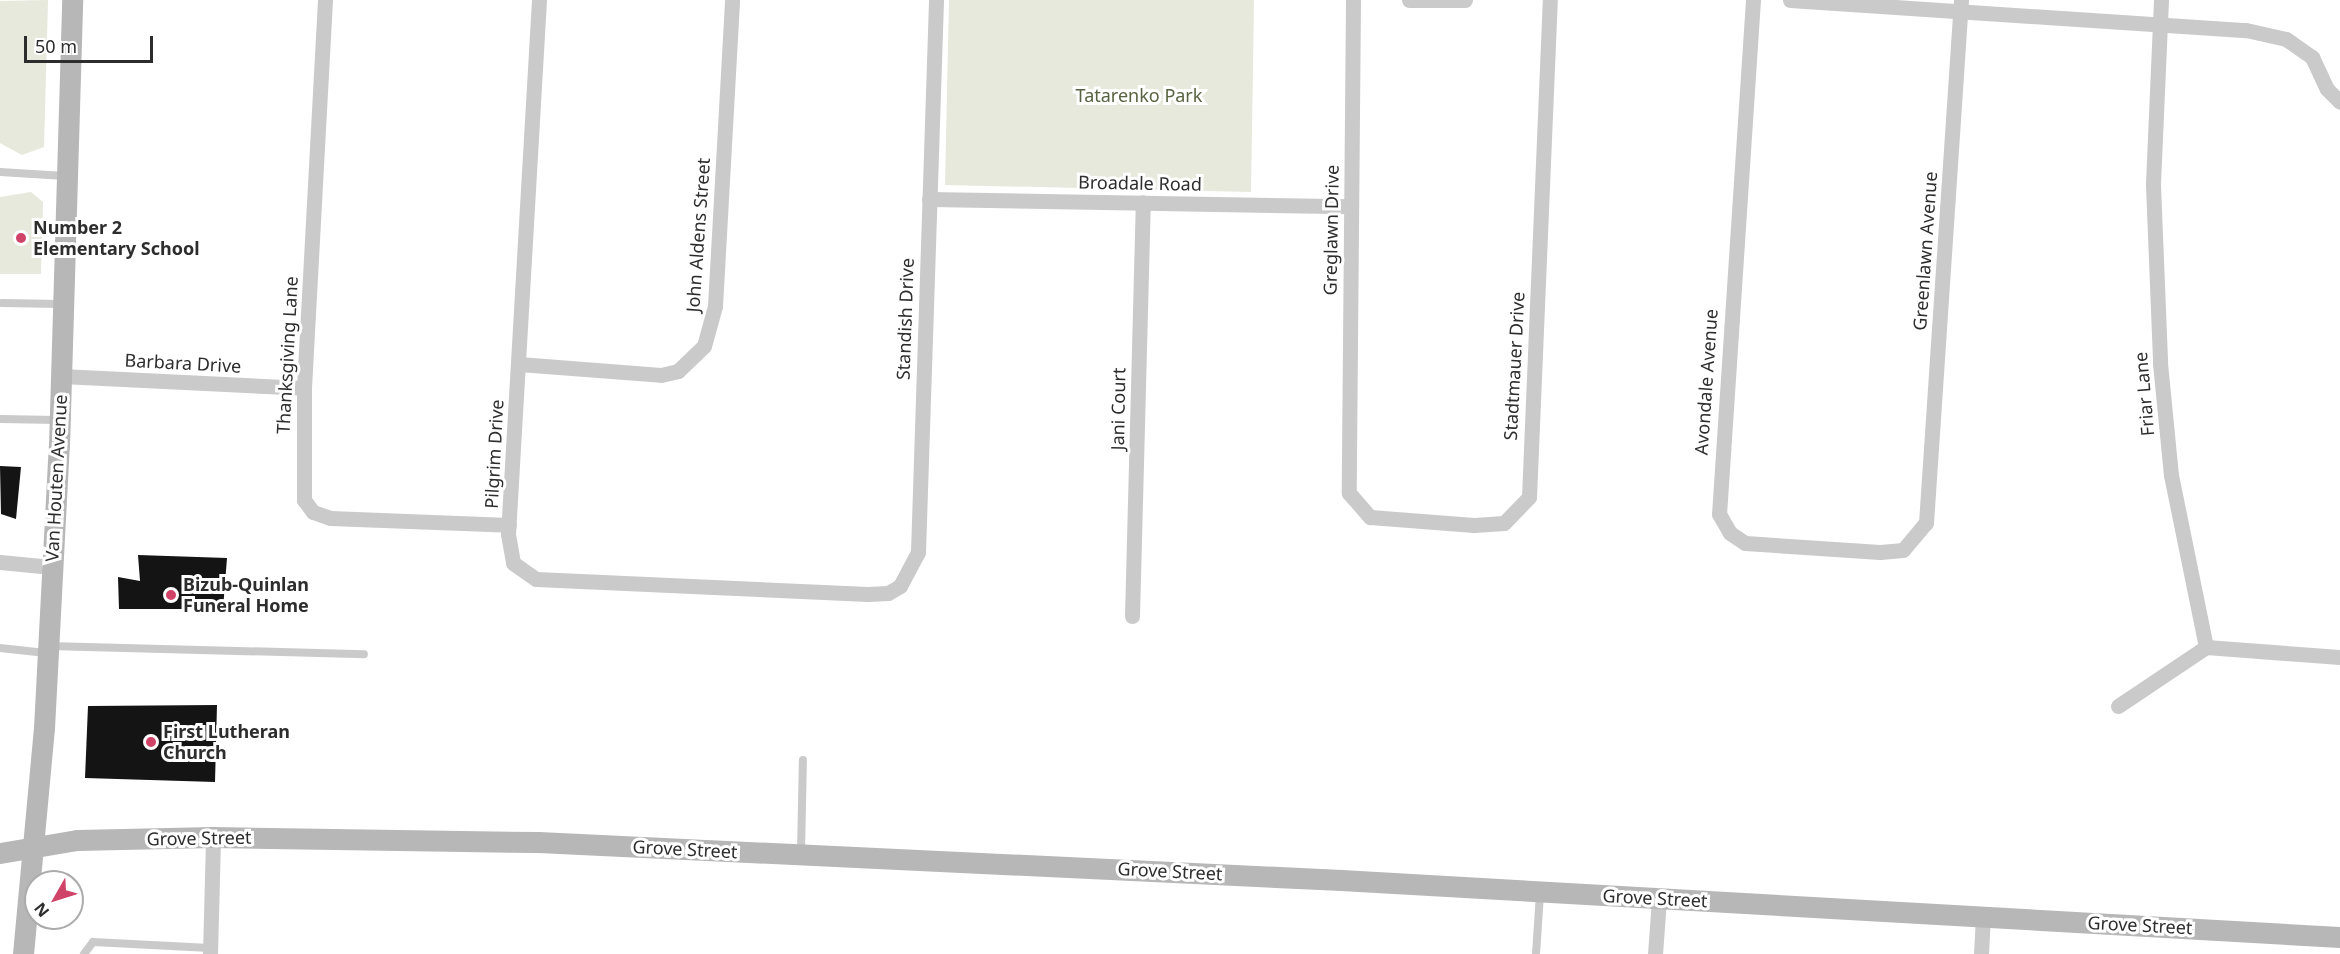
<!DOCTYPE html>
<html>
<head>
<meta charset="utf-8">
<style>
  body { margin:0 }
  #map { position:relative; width:2340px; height:954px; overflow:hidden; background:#fff; font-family:"Noto Sans",sans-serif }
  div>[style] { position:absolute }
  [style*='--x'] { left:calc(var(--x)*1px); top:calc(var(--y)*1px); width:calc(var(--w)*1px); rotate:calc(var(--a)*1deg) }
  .green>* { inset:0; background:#e6e9dc }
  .building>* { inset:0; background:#141414 }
  .lane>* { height:8px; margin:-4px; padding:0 4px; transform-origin:4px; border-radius:4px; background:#cacaca }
  .street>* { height:15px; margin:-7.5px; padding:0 7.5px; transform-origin:7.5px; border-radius:7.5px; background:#cacaca }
  .secondary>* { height:21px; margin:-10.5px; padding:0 10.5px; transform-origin:10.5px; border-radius:10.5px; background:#b7b7b7 }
  .dots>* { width:16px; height:16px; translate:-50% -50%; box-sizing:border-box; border:3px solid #fff; border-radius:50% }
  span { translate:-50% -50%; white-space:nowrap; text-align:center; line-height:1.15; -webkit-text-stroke:6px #fff; paint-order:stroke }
  .park-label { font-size:18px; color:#576340 }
  .street-label { font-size:18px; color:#2d2d2d }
  .poi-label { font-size:18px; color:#2d2d2d; font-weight:700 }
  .left { translate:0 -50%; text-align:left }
  .north { position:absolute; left:24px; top:870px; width:60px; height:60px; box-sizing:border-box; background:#fff; border:2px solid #ababab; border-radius:50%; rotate:231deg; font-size:16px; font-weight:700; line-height:24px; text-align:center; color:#2d2d2d }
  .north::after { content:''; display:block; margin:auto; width:21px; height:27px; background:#d04368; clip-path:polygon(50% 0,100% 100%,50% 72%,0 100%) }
  .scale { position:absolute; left:24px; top:36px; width:129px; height:27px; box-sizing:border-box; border:3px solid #2d2d2d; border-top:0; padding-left:8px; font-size:18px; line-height:21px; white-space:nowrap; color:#2d2d2d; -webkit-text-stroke:4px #fff; paint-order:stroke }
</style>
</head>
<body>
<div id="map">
  <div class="green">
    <i style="clip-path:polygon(48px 0,44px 147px,22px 155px,0 143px,0 1px)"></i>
    <i style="clip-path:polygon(949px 0,1254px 0,1251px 192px,945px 185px)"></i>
    <i style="clip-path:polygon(31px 192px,43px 202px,41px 274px,0 274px,0 197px)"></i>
  </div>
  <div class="building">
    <i style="clip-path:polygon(0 466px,21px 467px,16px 519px,1px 514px)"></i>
    <i style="clip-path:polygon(138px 555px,227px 558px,223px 609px,119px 609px,118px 577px,140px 581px)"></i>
    <i style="clip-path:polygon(217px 705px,215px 782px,85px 778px,88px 706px)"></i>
  </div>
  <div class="lane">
    <i style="--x:0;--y:172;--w:65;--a:3.5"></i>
    <i style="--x:2;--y:303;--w:59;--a:1"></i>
    <i style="--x:0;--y:419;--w:58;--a:1"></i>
    <i style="--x:49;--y:646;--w:315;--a:1.5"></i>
    <i style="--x:0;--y:648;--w:46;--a:6.2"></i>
    <i style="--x:801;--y:852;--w:92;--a:-88.8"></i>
    <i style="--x:84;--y:954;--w:15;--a:-53"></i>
    <i style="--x:93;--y:942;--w:117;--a:2.9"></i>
    <i style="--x:1536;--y:954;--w:61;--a:-86.2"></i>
  </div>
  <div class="street">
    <i style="--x:325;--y:0;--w:389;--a:93.1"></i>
    <i style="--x:304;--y:388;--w:112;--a:90"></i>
    <i style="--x:304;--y:500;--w:15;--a:53"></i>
    <i style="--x:313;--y:512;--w:18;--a:19"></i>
    <i style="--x:330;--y:518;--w:179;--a:2.2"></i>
    <i style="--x:539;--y:0;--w:535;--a:93.32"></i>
    <i style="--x:508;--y:534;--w:29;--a:80"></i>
    <i style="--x:513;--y:563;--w:28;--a:35"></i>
    <i style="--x:536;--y:579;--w:332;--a:2.6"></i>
    <i style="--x:868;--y:594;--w:20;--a:-3"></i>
    <i style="--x:888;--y:593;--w:14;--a:-30"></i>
    <i style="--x:900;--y:586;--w:38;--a:-62"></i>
    <i style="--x:918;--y:552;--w:552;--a:-88.13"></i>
    <i style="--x:1353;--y:0;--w:493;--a:90.5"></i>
    <i style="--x:1349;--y:493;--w:32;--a:49"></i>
    <i style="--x:1370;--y:517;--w:104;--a:4.4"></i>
    <i style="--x:1474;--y:525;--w:30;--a:-4"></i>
    <i style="--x:1504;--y:523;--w:36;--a:-46"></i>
    <i style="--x:1529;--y:497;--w:497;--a:-87.6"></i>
    <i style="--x:1409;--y:0;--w:56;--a:0"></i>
    <i style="--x:1753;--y:0;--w:515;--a:93.78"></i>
    <i style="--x:1719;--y:514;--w:22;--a:60"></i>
    <i style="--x:1730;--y:533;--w:18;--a:34"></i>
    <i style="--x:1745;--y:543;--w:135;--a:3.8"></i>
    <i style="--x:1880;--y:552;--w:23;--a:-5"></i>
    <i style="--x:1903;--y:550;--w:35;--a:-50"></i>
    <i style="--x:1926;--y:523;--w:524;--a:-86.17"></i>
    <i style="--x:1790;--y:0;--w:457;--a:3.8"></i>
    <i style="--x:2246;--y:30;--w:41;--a:12.7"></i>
    <i style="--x:2286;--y:39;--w:32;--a:35"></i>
    <i style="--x:2312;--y:57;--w:35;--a:65"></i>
    <i style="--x:2327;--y:89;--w:18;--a:45"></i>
    <i style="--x:2161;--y:0;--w:185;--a:92.5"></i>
    <i style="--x:2153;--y:185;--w:178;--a:87.7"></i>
    <i style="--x:2160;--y:363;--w:113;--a:84.4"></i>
    <i style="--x:2171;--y:475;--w:176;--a:78.5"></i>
    <i style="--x:929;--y:199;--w:421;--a:1"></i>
    <i style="--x:519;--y:364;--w:142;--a:4.4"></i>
    <i style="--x:661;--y:375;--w:17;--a:-13"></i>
    <i style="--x:678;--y:371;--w:36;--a:-44"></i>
    <i style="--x:704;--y:346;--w:41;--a:-74.6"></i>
    <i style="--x:715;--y:306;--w:306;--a:-86.8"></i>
    <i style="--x:61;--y:376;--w:243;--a:2.8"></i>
    <i style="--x:0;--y:562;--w:52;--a:5.5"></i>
    <i style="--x:1132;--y:616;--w:414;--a:-88.5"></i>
    <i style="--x:2206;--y:647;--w:134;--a:4.3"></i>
    <i style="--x:2118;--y:706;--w:106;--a:-33.8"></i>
    <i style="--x:210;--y:954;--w:117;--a:-88.5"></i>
    <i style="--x:1655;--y:954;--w:55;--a:-85.8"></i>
    <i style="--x:1981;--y:954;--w:38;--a:-87"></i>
  </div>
  <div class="secondary">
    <i style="--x:0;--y:853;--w:78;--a:-9.6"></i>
    <i style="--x:77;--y:840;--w:136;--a:-1.3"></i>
    <i style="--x:213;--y:837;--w:325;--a:0.9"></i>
    <i style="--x:538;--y:842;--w:804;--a:2.71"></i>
    <i style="--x:1341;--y:880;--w:1001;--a:3.27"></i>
    <i style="--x:23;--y:954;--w:227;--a:-84.7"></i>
    <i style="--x:44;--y:728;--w:282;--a:-87"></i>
    <i style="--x:59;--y:446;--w:446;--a:-88.3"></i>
  </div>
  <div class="dots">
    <i style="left:21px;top:238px;background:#d04368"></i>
    <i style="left:171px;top:595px;background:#d04368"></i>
    <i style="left:151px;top:742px;background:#d04368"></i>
  </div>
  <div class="park-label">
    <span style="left:1139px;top:95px">Tatarenko Park</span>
  </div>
  <div class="street-label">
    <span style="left:1140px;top:183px;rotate:1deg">Broadale Road</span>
    <span style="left:1331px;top:230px;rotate:-89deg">Greglawn Drive</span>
    <span style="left:698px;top:235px;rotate:-86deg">John Aldens Street</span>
    <span style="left:1925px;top:251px;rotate:-86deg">Greenlawn Avenue</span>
    <span style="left:905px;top:319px;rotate:-88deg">Standish Drive</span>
    <span style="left:287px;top:355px;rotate:-87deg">Thanksgiving Lane</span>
    <span style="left:183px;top:363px;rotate:3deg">Barbara Drive</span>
    <span style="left:1514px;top:366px;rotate:-87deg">Stadtmauer Drive</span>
    <span style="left:1706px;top:382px;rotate:-86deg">Avondale Avenue</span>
    <span style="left:2144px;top:394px;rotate:-95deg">Friar Lane</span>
    <span style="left:1118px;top:409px;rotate:-89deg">Jani Court</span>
    <span style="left:494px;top:454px;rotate:-87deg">Pilgrim Drive</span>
    <span style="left:56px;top:478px;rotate:-87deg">Van Houten Avenue</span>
    <span style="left:199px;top:838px;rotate:-1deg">Grove Street</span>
    <span style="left:685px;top:849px;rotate:3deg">Grove Street</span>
    <span style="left:1170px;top:871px;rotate:3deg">Grove Street</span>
    <span style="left:1655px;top:898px;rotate:3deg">Grove Street</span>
    <span style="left:2140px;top:925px;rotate:3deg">Grove Street</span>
  </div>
  <div class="poi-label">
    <span class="left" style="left:33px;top:238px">Number 2<br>Elementary School</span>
    <span class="left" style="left:183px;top:595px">Bizub-Quinlan<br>Funeral Home</span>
    <span class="left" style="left:163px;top:742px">First Lutheran<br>Church</span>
  </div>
  <div class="north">N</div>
  <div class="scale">50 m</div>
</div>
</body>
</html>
